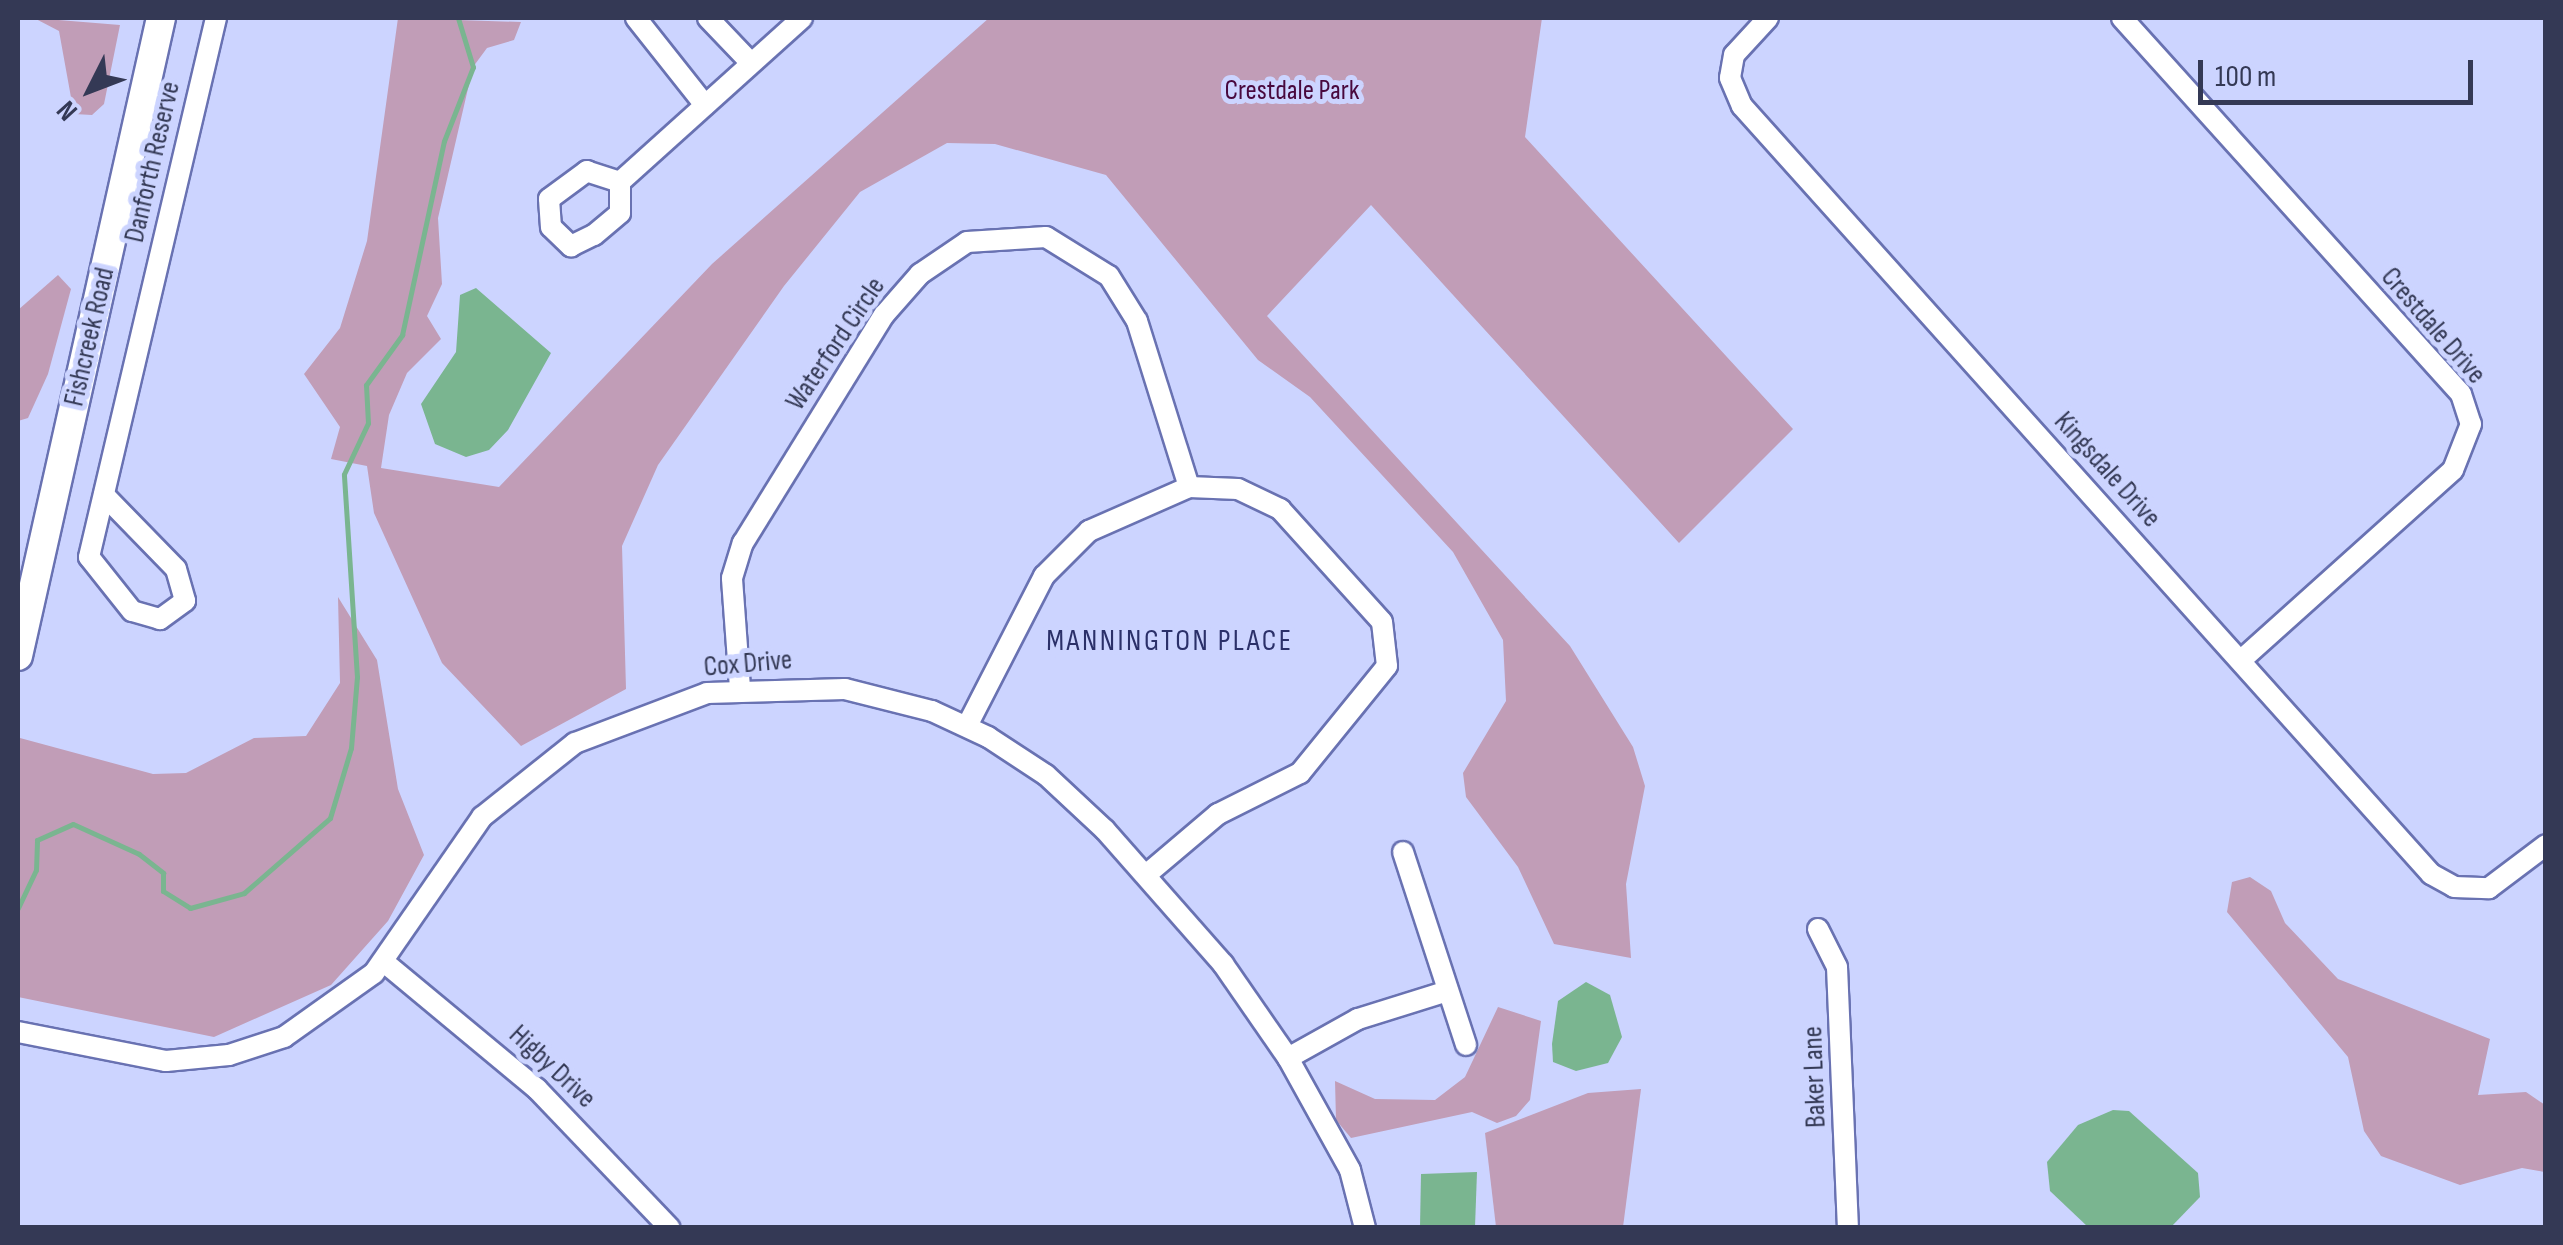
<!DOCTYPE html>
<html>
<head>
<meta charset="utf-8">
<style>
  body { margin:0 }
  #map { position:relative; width:2563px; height:1245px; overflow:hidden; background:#ccd4ff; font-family:"Sofia Sans Condensed",sans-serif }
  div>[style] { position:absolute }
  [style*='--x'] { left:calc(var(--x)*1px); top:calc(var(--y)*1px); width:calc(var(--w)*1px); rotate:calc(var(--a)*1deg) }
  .green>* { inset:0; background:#c19db7 }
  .water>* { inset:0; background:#7ab590 }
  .stream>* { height:5px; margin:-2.5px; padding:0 2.5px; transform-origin:2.5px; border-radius:2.5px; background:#7ab590 }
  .roads { filter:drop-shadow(2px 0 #6972b2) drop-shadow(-2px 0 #6972b2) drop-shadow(0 2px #6972b2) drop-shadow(0 -2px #6972b2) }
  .street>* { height:20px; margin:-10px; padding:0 10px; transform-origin:10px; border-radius:10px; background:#fff }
  .secondary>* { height:28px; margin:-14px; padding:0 14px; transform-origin:14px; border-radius:14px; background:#fff }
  span { translate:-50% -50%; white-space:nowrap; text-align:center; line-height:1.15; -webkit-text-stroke:10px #ccd4ff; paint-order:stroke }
  .park-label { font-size:28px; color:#48083d }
  .street-label { font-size:28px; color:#343955 }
  .neighbourhood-label { font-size:30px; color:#2b3069; letter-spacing:2.5px }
  .frame { position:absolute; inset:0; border:20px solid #343955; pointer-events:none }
  .north { position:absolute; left:40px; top:40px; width:100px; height:100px; -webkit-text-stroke:8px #ccd4ff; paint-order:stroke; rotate:228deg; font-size:28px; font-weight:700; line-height:40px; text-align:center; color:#343955 }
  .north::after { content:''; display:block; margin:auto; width:35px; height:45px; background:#343955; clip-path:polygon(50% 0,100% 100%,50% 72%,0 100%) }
  .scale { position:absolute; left:2198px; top:60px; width:275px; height:45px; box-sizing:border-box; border:5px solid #343955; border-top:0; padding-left:12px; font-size:30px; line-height:35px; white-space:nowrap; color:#343955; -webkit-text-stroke:8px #ccd4ff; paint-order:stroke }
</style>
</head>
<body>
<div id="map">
  <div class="green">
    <i style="clip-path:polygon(34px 18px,120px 25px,104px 104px,92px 115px,74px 114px,59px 31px)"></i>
    <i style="clip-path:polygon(398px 18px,521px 22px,514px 40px,487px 48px,473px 67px,438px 218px,442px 284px,427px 316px,441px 339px,407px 373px,389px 415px,381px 468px,499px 487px,712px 264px,989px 18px,1542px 18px,1525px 137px,1793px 429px,1679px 543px,1371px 205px,1267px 316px,1570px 646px,1633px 747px,1645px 786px,1626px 884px,1631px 958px,1554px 944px,1518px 867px,1466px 797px,1463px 773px,1506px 701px,1503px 640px,1453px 552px,1310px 397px,1258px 360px,1106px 175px,995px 144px,947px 143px,860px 192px,784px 286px,658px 465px,622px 546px,626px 689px,521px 746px,442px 663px,374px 513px,367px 466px,331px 459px,340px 427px,304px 374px,340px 328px,367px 241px)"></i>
    <i style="clip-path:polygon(58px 275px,71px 289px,48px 374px,28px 418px,18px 421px,18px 310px)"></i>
    <i style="clip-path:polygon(338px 597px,377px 660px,398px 789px,424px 855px,388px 921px,331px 985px,214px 1037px,18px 997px,20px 738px,153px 774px,186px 773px,254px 738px,306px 736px,340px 683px)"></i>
    <i style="clip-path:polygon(2250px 877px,2271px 891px,2285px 923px,2338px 979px,2490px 1039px,2478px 1095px,2526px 1092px,2545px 1105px,2545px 1172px,2522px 1168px,2460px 1185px,2381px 1156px,2364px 1131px,2348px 1057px,2227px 912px,2232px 882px)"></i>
    <i style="clip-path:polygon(1498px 1007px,1541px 1021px,1530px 1100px,1516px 1116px,1497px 1123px,1472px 1112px,1351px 1138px,1336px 1120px,1335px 1081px,1375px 1099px,1435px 1100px,1465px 1077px)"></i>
    <i style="clip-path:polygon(1641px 1089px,1623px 1227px,1496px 1227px,1485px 1133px,1588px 1093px)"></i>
  </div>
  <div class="water">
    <i style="clip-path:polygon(476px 288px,551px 353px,508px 430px,489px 450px,466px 457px,435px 444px,421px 404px,456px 352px,460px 295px)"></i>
    <i style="clip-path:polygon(1586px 982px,1610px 995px,1622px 1037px,1608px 1063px,1576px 1071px,1553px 1062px,1552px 1044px,1558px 1001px)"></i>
    <i style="clip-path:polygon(2113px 1110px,2129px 1111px,2198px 1173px,2200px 1197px,2171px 1227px,2088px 1227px,2050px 1191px,2047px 1162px,2078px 1125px)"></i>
    <i style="clip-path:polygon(1477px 1172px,1475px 1227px,1420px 1227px,1421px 1174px)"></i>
  </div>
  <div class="stream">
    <i style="--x:18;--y:908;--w:42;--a:-64.7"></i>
    <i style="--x:36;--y:870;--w:30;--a:-88"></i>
    <i style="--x:37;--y:840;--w:39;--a:-24"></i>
    <i style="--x:73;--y:824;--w:72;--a:24.4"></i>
    <i style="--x:139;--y:854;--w:31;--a:38"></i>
    <i style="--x:163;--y:873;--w:18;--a:90"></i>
    <i style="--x:163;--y:891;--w:32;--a:32"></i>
    <i style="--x:190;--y:908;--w:56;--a:-15.5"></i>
    <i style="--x:244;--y:893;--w:114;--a:-41.1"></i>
    <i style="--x:330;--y:818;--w:73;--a:-73.3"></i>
    <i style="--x:351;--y:748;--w:71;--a:-85.2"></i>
    <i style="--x:357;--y:677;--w:203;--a:-93.7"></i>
    <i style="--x:344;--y:474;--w:56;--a:-64.8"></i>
    <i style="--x:368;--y:423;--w:38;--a:-93"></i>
    <i style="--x:366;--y:385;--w:62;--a:-54.2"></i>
    <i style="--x:402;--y:335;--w:198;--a:-77.8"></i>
    <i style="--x:444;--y:141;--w:79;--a:-68.6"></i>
    <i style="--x:473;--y:67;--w:51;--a:-107"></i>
  </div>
  <div class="roads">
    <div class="street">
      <i style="--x:636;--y:18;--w:111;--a:51.6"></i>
      <i style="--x:708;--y:18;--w:62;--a:46.3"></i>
      <i style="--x:1768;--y:18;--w:50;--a:132.6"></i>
      <i style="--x:1734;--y:55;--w:23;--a:100"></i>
      <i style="--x:1730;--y:78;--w:30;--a:67"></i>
      <i style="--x:1742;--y:106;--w:1032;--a:48.1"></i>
      <i style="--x:2431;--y:874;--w:26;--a:29"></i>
      <i style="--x:2454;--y:887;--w:35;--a:2"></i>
      <i style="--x:2489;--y:888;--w:71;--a:-37"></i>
      <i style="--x:2122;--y:18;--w:506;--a:47.96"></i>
      <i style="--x:2461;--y:394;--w:32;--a:72"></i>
      <i style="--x:2471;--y:424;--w:49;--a:111.4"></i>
      <i style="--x:2453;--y:470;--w:285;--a:138.1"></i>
      <i style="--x:620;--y:182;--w:35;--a:-162"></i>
      <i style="--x:587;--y:171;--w:47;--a:143.6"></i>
      <i style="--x:549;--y:199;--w:28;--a:86"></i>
      <i style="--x:551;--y:227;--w:28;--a:44"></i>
      <i style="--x:571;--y:246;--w:25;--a:-26"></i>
      <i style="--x:594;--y:235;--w:34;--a:-40"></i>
      <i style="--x:620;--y:213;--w:31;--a:-90"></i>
      <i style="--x:620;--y:182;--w:245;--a:-42"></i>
      <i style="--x:104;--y:495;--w:103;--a:45.8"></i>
      <i style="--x:176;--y:569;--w:33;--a:74"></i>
      <i style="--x:185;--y:601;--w:31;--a:144"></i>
      <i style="--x:160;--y:619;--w:29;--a:-164"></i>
      <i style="--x:132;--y:611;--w:69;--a:-128.5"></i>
      <i style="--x:89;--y:557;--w:554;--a:-76.74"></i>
      <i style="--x:740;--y:688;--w:110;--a:-94.2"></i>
      <i style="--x:732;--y:578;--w:37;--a:-73"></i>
      <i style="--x:743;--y:543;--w:268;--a:-58.3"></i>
      <i style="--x:884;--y:315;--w:55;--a:-48.7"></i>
      <i style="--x:920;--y:274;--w:57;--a:-34.2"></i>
      <i style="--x:967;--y:242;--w:79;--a:-3.6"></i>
      <i style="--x:1046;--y:237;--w:74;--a:31.8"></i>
      <i style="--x:1109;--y:276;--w:53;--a:58.1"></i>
      <i style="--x:1137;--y:321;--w:174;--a:72.6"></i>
      <i style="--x:967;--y:726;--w:169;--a:-62.8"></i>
      <i style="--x:1044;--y:576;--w:64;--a:-45"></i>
      <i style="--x:1089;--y:531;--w:109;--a:-23.7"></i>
      <i style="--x:1189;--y:487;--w:49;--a:2.3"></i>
      <i style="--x:1238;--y:489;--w:47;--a:25.5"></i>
      <i style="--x:1280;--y:509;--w:152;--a:47.9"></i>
      <i style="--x:1382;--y:622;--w:44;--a:83.5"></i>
      <i style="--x:1387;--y:666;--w:138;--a:129.1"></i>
      <i style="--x:1300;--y:773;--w:92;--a:153.4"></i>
      <i style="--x:1218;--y:814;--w:93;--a:139.8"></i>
      <i style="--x:1403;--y:852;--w:203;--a:71.9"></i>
      <i style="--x:1818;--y:929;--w:42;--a:63.4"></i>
      <i style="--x:1837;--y:967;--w:261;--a:87.6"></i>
      <i style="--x:384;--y:962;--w:199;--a:39.7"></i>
      <i style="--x:537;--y:1089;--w:192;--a:46.3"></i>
      <i style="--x:18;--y:1032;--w:151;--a:11.1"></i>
      <i style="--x:166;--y:1061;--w:63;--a:-5.4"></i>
      <i style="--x:229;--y:1055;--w:58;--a:-18.1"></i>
      <i style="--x:284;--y:1037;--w:110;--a:-35.4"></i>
      <i style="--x:374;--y:973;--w:190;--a:-55.3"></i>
      <i style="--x:482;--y:817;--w:119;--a:-38.5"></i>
      <i style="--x:575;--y:743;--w:141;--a:-20.7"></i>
      <i style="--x:707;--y:693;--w:138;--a:-1.7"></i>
      <i style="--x:845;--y:689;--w:90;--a:14.2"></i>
      <i style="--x:932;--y:711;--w:62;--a:24.9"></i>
      <i style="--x:988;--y:737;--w:69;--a:33.2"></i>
      <i style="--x:1046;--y:775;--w:81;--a:43"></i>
      <i style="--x:1105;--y:830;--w:179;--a:48.6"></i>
      <i style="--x:1223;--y:964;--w:114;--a:55.3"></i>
      <i style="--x:1288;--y:1058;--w:128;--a:61"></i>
      <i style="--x:1350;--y:1170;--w:60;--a:75.5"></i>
      <i style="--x:1288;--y:1058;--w:80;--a:-29.1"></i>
      <i style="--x:1358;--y:1019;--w:94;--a:-17.3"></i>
    </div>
    <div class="secondary">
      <i style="--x:18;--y:656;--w:654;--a:-77.37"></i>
    </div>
  </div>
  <div class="park-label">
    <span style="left:1292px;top:91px">Crestdale Park</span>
  </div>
  <div class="street-label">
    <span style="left:153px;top:162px;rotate:-77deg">Danforth Reserve</span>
    <span style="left:2433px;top:326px;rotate:49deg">Crestdale Drive</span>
    <span style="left:90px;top:337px;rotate:-77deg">Fishcreek Road</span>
    <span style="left:836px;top:344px;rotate:-56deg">Waterford Circle</span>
    <span style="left:2107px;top:470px;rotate:48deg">Kingsdale Drive</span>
    <span style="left:748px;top:664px;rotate:-5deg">Cox Drive</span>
    <span style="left:552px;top:1067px;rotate:43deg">Higby Drive</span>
    <span style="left:1815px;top:1077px;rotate:-92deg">Baker Lane</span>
  </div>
  <div class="neighbourhood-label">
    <span style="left:1170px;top:641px">MANNINGTON PLACE</span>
  </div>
  <div class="frame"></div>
  <div class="north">N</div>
  <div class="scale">100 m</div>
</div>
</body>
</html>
